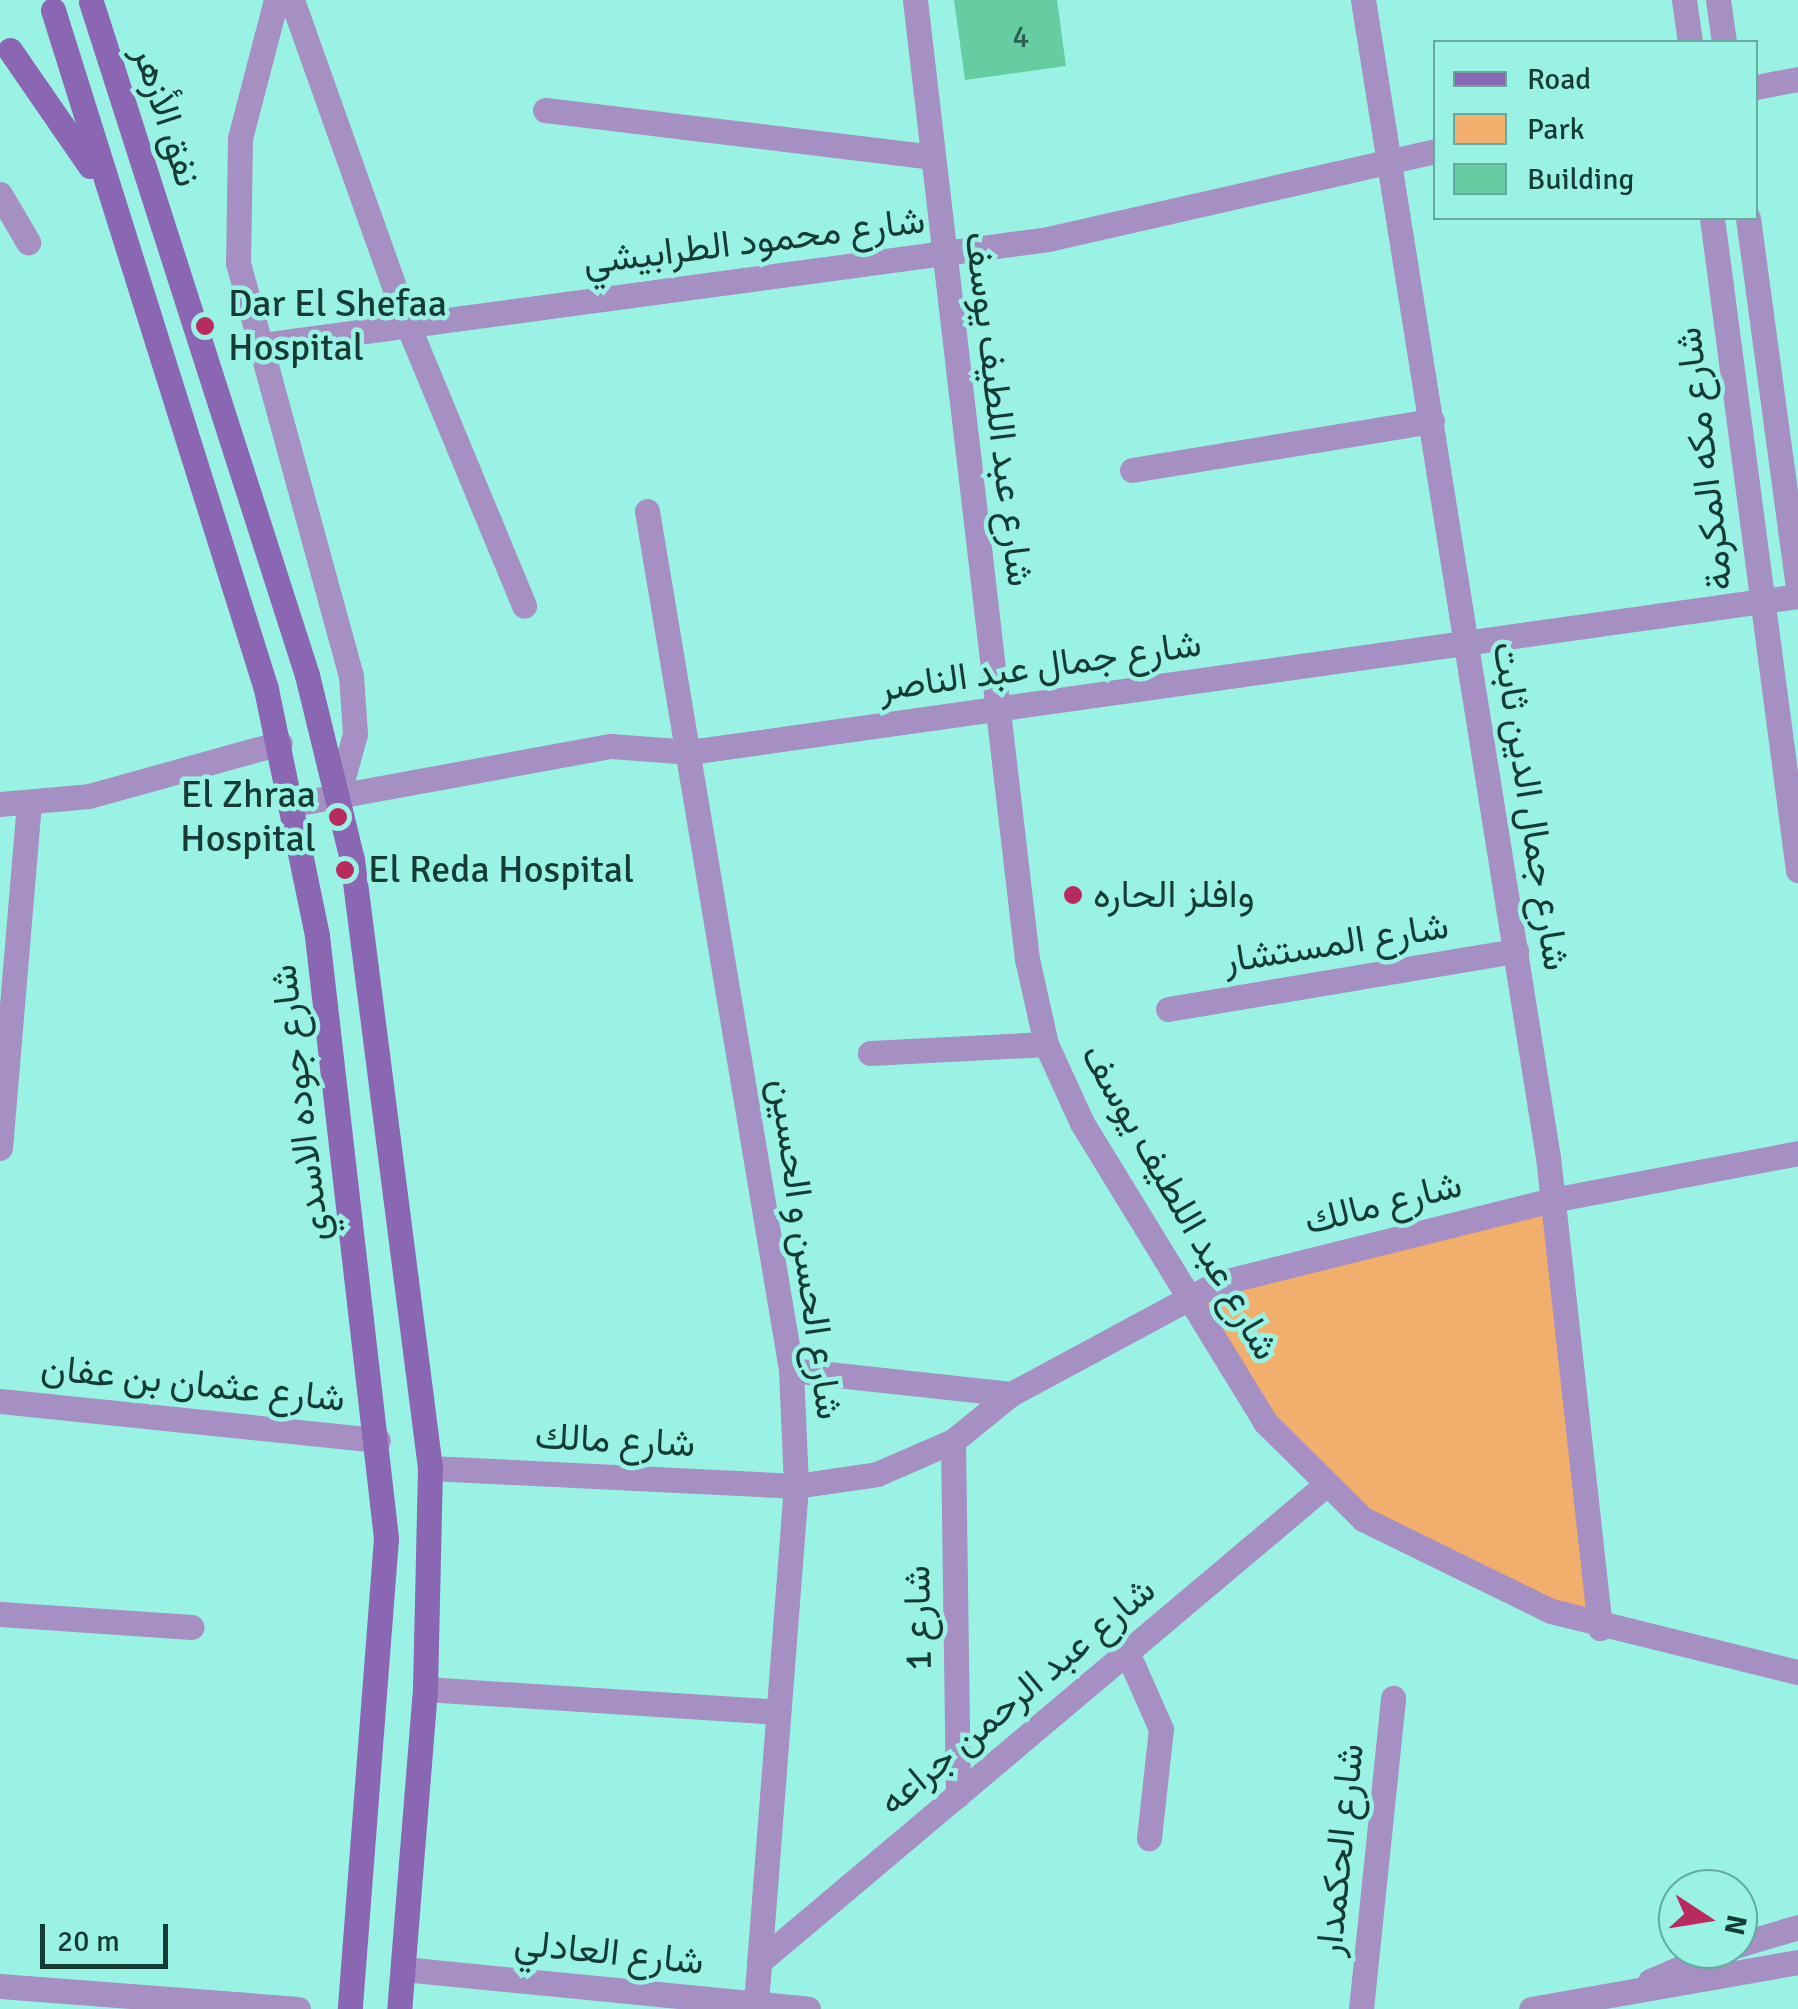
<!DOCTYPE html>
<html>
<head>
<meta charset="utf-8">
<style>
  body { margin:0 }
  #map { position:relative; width:1798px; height:2009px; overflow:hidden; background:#9af2e5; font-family:Signika,Vazirmatn,sans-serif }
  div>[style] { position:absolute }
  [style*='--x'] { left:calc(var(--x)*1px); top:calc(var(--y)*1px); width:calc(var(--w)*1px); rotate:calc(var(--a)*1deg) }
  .green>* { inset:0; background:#f1ae6d }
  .building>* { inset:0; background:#66cda2 }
  .service>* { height:25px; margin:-12.5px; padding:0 12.5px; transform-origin:12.5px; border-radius:12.5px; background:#a68fc3 }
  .minor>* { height:25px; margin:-12.5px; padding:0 12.5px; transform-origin:12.5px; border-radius:12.5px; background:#a68fc3 }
  .tertiary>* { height:25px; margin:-12.5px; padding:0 12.5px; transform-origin:12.5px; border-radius:12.5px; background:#a68fc3 }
  .secondary>* { height:25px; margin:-12.5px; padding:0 12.5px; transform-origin:12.5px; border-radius:12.5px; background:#8a66b3 }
  .dots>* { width:28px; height:28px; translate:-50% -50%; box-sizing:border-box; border:5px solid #9af2e5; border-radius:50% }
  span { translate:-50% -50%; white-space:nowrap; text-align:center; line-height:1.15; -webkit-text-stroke:9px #9af2e5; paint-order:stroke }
  .number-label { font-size:32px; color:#296051 }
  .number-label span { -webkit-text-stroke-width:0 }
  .street-label { font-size:38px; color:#153b36 }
  .poi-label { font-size:38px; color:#153b36 }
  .left { translate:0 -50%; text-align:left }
  .right { translate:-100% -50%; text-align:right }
  .legend { position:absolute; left:1433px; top:40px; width:325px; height:180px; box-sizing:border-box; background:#9af2e5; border:2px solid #65a99f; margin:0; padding:12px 18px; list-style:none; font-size:30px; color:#153b36 }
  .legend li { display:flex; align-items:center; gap:20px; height:50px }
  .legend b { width:50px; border:2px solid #65a99f }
  .north { position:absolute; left:1658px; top:1869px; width:100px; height:100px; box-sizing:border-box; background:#9af2e5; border:2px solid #65a99f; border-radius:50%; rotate:102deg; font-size:28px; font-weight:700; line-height:40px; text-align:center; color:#153b36 }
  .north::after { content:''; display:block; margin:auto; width:35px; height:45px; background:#b92b5e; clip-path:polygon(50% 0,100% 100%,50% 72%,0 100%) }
  .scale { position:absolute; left:40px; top:1924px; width:128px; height:45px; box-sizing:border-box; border:5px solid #153b36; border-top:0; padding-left:12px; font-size:30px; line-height:35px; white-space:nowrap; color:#153b36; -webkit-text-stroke:8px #9af2e5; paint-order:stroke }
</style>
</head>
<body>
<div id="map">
  <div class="green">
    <i style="clip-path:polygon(1546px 1202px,1596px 1624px,1331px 1490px,1268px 1420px,1189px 1296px)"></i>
  </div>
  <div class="building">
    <i style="clip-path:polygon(954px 0,1057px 0,1066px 66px,965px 80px)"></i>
  </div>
  <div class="service">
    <i style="--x:0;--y:194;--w:56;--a:59.7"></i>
  </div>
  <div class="minor">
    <i style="--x:276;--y:0;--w:143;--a:104.6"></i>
    <i style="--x:240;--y:138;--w:125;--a:90.9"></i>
    <i style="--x:238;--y:263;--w:427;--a:74.7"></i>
    <i style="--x:351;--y:675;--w:59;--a:86.1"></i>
    <i style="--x:355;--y:734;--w:60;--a:105.4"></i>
    <i style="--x:292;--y:0;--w:343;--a:70.4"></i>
    <i style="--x:407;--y:323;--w:306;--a:67.5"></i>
    <i style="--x:915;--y:0;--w:966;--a:83.34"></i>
    <i style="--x:1027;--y:959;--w:87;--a:77.4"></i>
    <i style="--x:1046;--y:1044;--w:87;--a:65.5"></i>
    <i style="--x:1082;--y:1123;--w:351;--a:58.5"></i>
    <i style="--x:1265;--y:1422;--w:138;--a:44.7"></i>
    <i style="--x:1363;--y:1519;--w:209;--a:26.1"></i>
    <i style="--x:1551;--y:1611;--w:254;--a:13.9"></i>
    <i style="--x:1363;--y:0;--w:1172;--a:80.92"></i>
    <i style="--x:1548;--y:1157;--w:474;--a:83.7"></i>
    <i style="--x:1684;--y:0;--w:42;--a:81.9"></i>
    <i style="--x:1718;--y:0;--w:42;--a:81.9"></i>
    <i style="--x:1756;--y:87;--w:43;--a:-10.8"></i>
    <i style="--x:545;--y:110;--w:389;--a:6.9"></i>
    <i style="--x:1712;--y:218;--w:658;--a:82.49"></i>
    <i style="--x:1748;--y:218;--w:371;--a:82.3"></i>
    <i style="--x:254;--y:346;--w:801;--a:-7.67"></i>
    <i style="--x:1048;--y:239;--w:398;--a:-12.8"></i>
    <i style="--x:1132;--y:470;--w:304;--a:-9.3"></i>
    <i style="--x:647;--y:511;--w:871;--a:80.48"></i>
    <i style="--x:791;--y:1370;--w:116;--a:87.5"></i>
    <i style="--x:796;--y:1486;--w:520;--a:94.42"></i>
    <i style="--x:0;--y:804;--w:89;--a:-5.1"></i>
    <i style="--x:89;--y:796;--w:198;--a:-15.5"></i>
    <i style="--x:294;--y:804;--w:322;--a:-10.4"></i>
    <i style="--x:611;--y:746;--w:79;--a:4.3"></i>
    <i style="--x:690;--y:752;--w:1119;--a:-8.01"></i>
    <i style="--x:1168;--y:1009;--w:353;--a:-9.5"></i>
    <i style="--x:870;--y:1053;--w:176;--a:-2.9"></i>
    <i style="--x:0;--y:1148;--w:345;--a:-85.2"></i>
    <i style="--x:791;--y:1370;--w:221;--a:6.2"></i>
    <i style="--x:0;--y:1401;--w:380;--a:5.9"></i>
    <i style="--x:953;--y:1441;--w:354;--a:89.2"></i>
    <i style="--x:430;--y:1468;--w:366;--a:2.8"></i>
    <i style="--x:796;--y:1486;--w:82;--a:-8.4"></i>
    <i style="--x:877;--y:1474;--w:83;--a:-23.5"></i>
    <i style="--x:953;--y:1441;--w:75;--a:-39"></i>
    <i style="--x:1011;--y:1394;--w:232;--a:-28.3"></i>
    <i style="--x:1215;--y:1284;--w:342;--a:-14"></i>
    <i style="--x:1547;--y:1201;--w:256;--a:-10.8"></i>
    <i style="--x:0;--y:1614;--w:192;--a:3.9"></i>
    <i style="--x:1127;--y:1652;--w:84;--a:66.2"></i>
    <i style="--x:1161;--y:1729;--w:110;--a:96.3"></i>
    <i style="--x:425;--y:1689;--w:353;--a:3.7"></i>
    <i style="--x:759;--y:1962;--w:737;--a:-40.1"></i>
    <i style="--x:0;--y:1986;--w:299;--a:4.4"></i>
    <i style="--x:1361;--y:2009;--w:313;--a:-84.1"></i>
  </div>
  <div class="tertiary">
    <i style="--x:1738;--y:1945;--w:63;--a:-16.7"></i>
    <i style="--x:403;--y:1969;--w:407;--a:5.6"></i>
    <i style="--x:1650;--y:1981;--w:82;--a:-23.1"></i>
    <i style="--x:1531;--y:2009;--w:271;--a:-10"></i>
  </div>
  <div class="secondary">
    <i style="--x:91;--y:2;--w:707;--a:72.21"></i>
    <i style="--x:307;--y:675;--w:189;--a:76.3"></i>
    <i style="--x:352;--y:859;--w:614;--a:82.7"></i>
    <i style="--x:430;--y:1468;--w:221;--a:91.3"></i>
    <i style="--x:425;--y:1689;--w:321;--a:94.6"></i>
    <i style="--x:53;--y:10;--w:712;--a:72.58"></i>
    <i style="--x:266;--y:689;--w:252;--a:78.3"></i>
    <i style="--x:317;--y:936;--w:606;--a:83.46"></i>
    <i style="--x:386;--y:1538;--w:472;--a:94.4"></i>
    <i style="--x:10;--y:50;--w:141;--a:55.4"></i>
  </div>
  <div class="dots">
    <i style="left:205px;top:326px;background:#b92b5e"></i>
    <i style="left:338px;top:817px;background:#b92b5e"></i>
    <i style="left:345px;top:870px;background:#b92b5e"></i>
    <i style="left:1073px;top:895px;background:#b92b5e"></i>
  </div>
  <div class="number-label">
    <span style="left:1021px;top:37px">4</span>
  </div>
  <div class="street-label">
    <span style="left:167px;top:116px;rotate:72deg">نفق الأزهر</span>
    <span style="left:754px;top:241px;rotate:-7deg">شارع محمود الطرابيشي</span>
    <span style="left:999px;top:409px;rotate:83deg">شارع عبد اللطيف يوسف</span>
    <span style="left:1704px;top:459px;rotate:-97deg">شارع مكه المكرمة</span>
    <span style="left:1040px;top:666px;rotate:-8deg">شارع جمال عبد الناصر</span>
    <span style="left:1531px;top:806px;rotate:81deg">شارع جمال الدين ثابت</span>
    <span style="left:1336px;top:943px;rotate:-9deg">شارع المستشار</span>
    <span style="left:300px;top:1103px;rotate:-97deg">شارع جوده الاسدي</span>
    <span style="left:1180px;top:1202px;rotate:60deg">شارع عبد اللطيف يوسف</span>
    <span style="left:1383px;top:1203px;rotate:-14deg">شارع مالك</span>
    <span style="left:806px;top:1249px;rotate:82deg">شارع الحسن و الحسين</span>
    <span style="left:193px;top:1383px;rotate:6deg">شارع عثمان بن عفان</span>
    <span style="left:615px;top:1440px;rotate:3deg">شارع مالك</span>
    <span style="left:918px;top:1618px;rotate:-91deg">شارع 1</span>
    <span style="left:1017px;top:1696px;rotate:-40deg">شارع عبد الرحمن جراعه</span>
    <span style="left:1340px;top:1850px;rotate:-84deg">شارع الحكمدار</span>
    <span style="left:609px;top:1952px;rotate:6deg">شارع العادلي</span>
  </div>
  <div class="poi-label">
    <span class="left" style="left:228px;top:326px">Dar El Shefaa<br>Hospital</span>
    <span class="right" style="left:316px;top:817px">El Zhraa<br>Hospital</span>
    <span class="left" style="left:368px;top:870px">El Reda Hospital</span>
    <span class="left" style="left:1093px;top:895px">وافلز الحاره</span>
  </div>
  <ul class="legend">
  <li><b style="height:12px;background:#8a66b3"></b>Road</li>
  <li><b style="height:28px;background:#f1ae6d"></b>Park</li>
  <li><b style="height:28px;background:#66cda2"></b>Building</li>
  </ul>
  <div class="north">N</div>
  <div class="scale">20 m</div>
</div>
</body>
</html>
